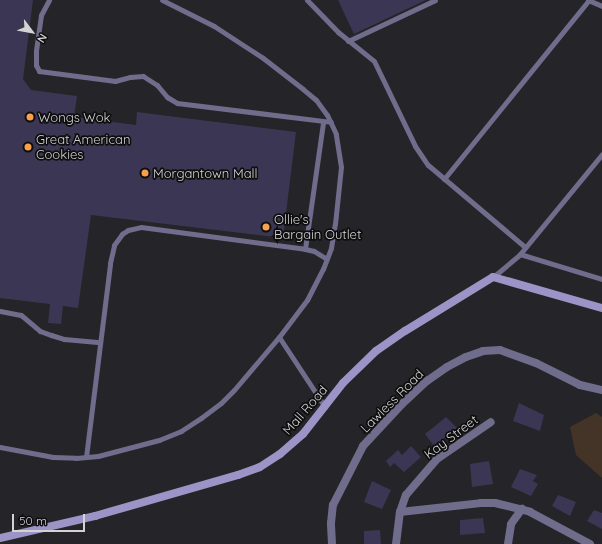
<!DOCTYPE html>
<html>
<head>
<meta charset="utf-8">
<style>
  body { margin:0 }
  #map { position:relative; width:602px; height:544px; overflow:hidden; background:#252428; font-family:Quicksand,sans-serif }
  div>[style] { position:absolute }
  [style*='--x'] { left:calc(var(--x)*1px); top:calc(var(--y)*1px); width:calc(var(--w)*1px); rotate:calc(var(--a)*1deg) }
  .green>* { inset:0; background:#443427 }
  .building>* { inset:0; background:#3b3653 }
  .lane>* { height:5px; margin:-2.5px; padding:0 2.5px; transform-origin:2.5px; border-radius:2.5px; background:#706c8c }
  .street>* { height:8px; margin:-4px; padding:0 4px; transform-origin:4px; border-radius:4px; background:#706c8c }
  .secondary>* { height:8px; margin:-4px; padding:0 4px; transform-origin:4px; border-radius:4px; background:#9c94c7 }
  .dots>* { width:11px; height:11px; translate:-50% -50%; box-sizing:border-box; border:2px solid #0e0e0f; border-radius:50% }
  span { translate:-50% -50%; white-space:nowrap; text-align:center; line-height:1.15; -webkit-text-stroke:3.5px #0e0e0f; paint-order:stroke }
  .poi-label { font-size:13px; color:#d3d3d5 }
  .left { translate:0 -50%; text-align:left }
  .street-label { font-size:13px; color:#d3d3d5 }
  .north { position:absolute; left:12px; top:12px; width:40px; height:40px; -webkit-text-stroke:3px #0e0e0f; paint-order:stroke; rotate:122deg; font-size:11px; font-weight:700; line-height:16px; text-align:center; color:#d3d3d5 }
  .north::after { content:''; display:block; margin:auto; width:14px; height:18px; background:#d3d3d5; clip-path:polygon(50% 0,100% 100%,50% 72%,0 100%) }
  .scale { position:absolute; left:12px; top:514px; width:73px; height:18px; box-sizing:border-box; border:2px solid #d3d3d5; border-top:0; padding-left:5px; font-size:12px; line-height:14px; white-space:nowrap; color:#d3d3d5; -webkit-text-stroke:3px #0e0e0f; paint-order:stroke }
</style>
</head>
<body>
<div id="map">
  <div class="green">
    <i style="clip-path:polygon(596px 413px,602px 417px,602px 478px,576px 455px,570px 427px)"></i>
  </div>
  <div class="building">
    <i style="clip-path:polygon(0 0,33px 0,23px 79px,31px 90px,77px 96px,74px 117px,136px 125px,137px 112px,296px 132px,283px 238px,91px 215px,78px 308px,63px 306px,61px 324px,48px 323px,50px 304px,0 298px)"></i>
    <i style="clip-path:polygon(338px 0,426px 0,354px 34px)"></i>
    <i style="clip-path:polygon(519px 403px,544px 415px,540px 431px,513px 421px)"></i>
    <i style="clip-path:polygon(446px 417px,457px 428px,434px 446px,425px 434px)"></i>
    <i style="clip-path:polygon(411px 446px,421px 457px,404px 472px,394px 463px,390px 467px,386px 461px,398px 450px,402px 455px)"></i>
    <i style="clip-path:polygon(489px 461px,493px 484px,472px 487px,470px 464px)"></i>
    <i style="clip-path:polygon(520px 469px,537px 475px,533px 481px,538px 484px,531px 496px,511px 487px)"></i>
    <i style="clip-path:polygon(372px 481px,391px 490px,382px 509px,364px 502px)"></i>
    <i style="clip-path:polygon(558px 495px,576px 502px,570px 516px,552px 506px)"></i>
    <i style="clip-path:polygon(594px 510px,602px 513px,602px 529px,587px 521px)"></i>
    <i style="clip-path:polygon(483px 518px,485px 533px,460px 535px,460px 520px)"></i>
    <i style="clip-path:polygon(380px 530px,381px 544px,364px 544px,364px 531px)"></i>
  </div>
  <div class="lane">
    <i style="--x:49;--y:0;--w:17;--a:118"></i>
    <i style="--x:41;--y:15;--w:36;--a:98"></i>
    <i style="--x:36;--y:51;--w:14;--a:90"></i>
    <i style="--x:36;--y:65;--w:7;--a:63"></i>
    <i style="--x:39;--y:71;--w:77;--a:7.5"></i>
    <i style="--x:115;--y:81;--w:16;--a:-15"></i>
    <i style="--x:130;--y:77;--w:13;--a:-4"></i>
    <i style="--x:143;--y:76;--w:17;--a:33"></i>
    <i style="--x:157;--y:85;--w:16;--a:50"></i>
    <i style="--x:167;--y:97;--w:12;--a:31"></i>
    <i style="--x:177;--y:103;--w:155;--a:7"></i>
    <i style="--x:307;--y:0;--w:45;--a:45.9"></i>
    <i style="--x:338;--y:32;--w:46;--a:38.9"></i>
    <i style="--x:374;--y:61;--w:94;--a:64.2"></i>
    <i style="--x:415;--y:146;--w:23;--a:56"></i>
    <i style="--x:428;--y:165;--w:127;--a:40.2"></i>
    <i style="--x:588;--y:0;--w:15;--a:23"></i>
    <i style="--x:348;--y:41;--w:96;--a:-25.2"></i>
    <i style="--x:444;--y:179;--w:230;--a:-51"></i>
    <i style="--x:305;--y:249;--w:128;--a:-81.9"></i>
    <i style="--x:520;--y:254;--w:86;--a:17"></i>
    <i style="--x:493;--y:277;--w:35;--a:-40"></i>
    <i style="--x:520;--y:254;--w:129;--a:-50.6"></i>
    <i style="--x:0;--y:311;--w:21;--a:11"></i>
    <i style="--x:21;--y:315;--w:25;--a:40"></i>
    <i style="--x:40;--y:331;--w:12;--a:20"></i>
    <i style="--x:51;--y:335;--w:14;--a:17"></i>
    <i style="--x:64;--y:339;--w:36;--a:5"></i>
    <i style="--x:279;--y:337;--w:84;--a:56.7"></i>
    <i style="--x:0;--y:447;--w:54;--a:10.7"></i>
    <i style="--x:53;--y:457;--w:23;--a:2"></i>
    <i style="--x:76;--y:458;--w:22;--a:-5"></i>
    <i style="--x:98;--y:456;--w:63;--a:-14.7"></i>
    <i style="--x:159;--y:440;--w:24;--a:-22"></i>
    <i style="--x:181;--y:431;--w:24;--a:-33"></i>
    <i style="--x:201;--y:418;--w:25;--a:-37"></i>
    <i style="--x:221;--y:403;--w:18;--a:-45"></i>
    <i style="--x:234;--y:390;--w:70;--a:-49.7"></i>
    <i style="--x:279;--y:337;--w:46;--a:-52.9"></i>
    <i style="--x:307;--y:300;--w:35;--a:-63"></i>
    <i style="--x:323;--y:269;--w:22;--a:-69"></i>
    <i style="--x:331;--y:248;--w:24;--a:-81"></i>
    <i style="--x:335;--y:224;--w:57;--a:-84"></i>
    <i style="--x:341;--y:167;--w:33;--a:-99"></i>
    <i style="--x:336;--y:134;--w:21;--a:-115"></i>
    <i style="--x:327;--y:115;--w:19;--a:-126"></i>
    <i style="--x:316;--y:100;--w:17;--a:-140"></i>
    <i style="--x:303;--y:89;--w:51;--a:-142.2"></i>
    <i style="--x:263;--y:58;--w:59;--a:-146.9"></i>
    <i style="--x:214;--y:26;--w:58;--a:-153.4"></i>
    <i style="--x:86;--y:457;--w:195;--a:-82.9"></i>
    <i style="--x:110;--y:263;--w:18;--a:-77"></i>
    <i style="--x:114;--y:245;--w:14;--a:-54"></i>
    <i style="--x:122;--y:234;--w:7;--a:-34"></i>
    <i style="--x:128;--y:230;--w:13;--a:-13"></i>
    <i style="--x:141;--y:227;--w:165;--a:7.6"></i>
    <i style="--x:305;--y:249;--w:9;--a:13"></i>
    <i style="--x:314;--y:251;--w:15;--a:32"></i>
  </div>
  <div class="street">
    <i style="--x:400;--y:512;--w:81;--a:-6.3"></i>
    <i style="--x:481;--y:503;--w:14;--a:0"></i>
    <i style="--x:495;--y:503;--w:36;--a:14"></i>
    <i style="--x:530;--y:512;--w:68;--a:28.1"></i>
    <i style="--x:332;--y:544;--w:21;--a:-93"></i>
    <i style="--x:331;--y:523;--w:18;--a:-84"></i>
    <i style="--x:333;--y:505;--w:66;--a:-63"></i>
    <i style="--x:363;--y:446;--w:57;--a:-47.1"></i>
    <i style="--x:402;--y:404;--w:34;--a:-43"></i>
    <i style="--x:427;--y:381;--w:24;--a:-35"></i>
    <i style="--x:447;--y:367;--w:21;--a:-28"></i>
    <i style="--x:466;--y:357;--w:18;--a:-19"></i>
    <i style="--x:483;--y:351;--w:17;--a:-3"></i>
    <i style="--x:500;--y:350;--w:38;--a:20"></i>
    <i style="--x:536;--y:363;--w:49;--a:26.6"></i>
    <i style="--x:580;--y:385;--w:23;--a:13"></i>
    <i style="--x:396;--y:544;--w:32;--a:-83"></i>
    <i style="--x:400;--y:512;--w:18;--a:-71"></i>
    <i style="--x:406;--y:495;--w:48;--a:-49.3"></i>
    <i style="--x:437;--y:459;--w:65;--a:-34.4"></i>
    <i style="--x:508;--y:544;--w:20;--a:-81"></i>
    <i style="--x:511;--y:524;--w:19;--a:-54"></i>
  </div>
  <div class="secondary">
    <i style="--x:0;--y:538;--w:98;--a:-13"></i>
    <i style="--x:95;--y:516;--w:149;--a:-16"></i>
    <i style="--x:238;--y:475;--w:23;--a:-20"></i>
    <i style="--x:260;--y:467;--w:24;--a:-33"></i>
    <i style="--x:280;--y:454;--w:30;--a:-41"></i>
    <i style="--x:303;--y:434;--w:65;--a:-51.9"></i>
    <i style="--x:343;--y:383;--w:46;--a:-44.1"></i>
    <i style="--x:376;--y:351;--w:35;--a:-35"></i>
    <i style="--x:405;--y:331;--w:103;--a:-31.5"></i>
    <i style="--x:493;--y:277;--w:113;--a:15.9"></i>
  </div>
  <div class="dots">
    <i style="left:30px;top:117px;background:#f9a04c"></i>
    <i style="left:28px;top:147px;background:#f9a04c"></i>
    <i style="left:145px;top:173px;background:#f9a04c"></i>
    <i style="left:266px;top:227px;background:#f9a04c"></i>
  </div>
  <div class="poi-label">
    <span class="left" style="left:38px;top:117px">Wongs Wok</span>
    <span class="left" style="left:36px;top:147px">Great American<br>Cookies</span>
    <span class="left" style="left:153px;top:173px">Morgantown Mall</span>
    <span class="left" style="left:274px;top:227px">Ollie's<br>Bargain Outlet</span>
  </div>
  <div class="street-label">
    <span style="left:392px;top:401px;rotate:-45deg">Lawless Road</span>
    <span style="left:305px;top:410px;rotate:-49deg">Mall Road</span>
    <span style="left:451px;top:437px;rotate:-37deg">Kay Street</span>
  </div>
  <div class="north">N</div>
  <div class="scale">50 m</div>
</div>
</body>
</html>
